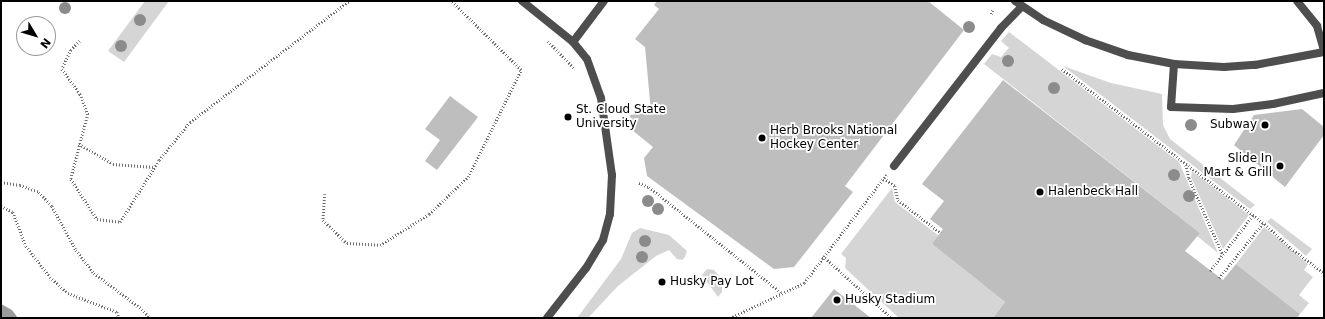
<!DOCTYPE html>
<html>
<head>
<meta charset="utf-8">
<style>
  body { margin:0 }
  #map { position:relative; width:1325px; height:319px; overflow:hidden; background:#fff; font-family:"DejaVu Sans",sans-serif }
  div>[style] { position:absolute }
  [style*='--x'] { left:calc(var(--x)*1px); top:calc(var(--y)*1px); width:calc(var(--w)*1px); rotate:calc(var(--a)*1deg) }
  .green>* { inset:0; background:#d5d5d5 }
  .water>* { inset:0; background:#9c9c9c }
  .building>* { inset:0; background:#bebebe }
  .path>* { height:2.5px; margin-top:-1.25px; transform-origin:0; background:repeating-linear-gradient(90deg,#707070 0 1px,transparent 0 3px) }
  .service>* { height:8px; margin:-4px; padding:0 4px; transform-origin:4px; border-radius:4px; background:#4e4e4e }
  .minor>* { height:8px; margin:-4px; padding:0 4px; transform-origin:4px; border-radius:4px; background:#4e4e4e }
  .tertiary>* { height:8px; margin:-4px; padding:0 4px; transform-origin:4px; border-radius:4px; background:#4e4e4e }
  .trees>* { width:12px; height:12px; margin:-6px; border-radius:50%; background:#8b8b8b }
  .dots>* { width:11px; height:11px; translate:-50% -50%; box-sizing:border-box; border:2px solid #fff; border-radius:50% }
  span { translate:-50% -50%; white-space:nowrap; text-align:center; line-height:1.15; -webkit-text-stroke:3.5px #fff; paint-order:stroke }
  .poi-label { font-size:12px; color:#000 }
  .left { translate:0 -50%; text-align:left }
  .right { translate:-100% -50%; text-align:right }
  .frame { position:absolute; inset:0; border:2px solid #000; pointer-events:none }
  .north { position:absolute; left:16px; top:16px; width:40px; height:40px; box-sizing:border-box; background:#fff; border:1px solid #999; border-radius:50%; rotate:128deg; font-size:11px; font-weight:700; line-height:16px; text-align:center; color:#000 }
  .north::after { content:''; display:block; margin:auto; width:14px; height:18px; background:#000; clip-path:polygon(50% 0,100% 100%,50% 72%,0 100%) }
</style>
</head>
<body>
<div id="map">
  <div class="green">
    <i style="clip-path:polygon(145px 1px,169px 1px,124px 62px,108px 51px)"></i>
    <i style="clip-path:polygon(1009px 32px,1179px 162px,1218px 253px,1197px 236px,1200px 233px,984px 64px,992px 54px,1001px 57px,1009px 48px,1001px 41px)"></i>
    <i style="clip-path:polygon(1063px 66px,1111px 83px,1162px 94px,1163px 125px,1170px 139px,1255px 205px,1250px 209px)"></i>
    <i style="clip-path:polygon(1192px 171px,1249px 215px,1223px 249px,1191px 177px)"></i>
    <i style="clip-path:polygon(892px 188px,895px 202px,939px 236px,932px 244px,1005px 302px,993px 318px,899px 318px,845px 268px,846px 258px,841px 254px)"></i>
    <i style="clip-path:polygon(1271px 218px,1312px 249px,1306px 256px,1267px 222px)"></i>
    <i style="clip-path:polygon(1264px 227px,1308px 264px,1304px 270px,1313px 277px,1299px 295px,1309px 303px,1300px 314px,1236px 264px)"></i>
    <i style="clip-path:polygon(640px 228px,669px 235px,687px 251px,685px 257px,682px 260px,677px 259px,669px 250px,656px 256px,618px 286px,588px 318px,577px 318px,621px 259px,632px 233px)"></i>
    <i style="clip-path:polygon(707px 269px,714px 270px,722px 279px,722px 292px,718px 297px,702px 275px)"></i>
  </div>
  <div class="water">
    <i style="clip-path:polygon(1px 304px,12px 310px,18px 318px,1px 318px)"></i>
  </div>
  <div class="building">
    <i style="clip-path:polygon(657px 1px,928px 1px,964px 30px,845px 186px,853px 192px,794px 267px,774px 269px,647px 176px,644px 158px,653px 147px,632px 130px,630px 115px,651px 112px,645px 47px,635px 39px,659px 9px,654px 5px)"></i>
    <i style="clip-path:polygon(1003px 80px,1200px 233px,1185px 251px,1223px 280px,1236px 264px,1300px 314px,1297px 318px,993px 318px,1005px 302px,932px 244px,943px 229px,930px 219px,944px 201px,922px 184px)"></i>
    <i style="clip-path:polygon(450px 96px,478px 117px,437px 170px,425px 161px,440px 140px,425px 129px)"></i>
    <i style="clip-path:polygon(1302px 109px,1324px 127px,1324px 135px,1285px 187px,1234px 145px,1254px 115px)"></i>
    <i style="clip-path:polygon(834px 289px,871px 318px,811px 318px)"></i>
  </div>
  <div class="path">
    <i style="--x:991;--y:14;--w:5;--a:-68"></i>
    <i style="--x:80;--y:41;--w:13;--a:135"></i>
    <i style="--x:71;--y:50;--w:21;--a:115"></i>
    <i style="--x:62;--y:69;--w:31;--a:54"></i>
    <i style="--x:80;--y:94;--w:22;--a:68"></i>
    <i style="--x:88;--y:114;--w:67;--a:104.7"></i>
    <i style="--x:71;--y:179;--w:48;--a:57"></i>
    <i style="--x:97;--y:219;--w:23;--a:7"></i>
    <i style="--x:120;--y:222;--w:73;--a:-57.8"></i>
    <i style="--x:159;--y:160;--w:49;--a:-50.8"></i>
    <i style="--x:190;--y:122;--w:200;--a:-37.3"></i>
    <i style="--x:548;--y:41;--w:39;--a:46"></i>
    <i style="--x:1062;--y:69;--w:258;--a:37.4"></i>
    <i style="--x:1267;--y:226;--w:33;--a:43"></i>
    <i style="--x:1291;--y:248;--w:41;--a:37.1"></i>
    <i style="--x:79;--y:144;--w:39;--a:30"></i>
    <i style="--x:113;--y:164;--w:41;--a:4.2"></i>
    <i style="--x:1186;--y:165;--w:13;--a:77"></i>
    <i style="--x:1189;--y:178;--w:84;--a:66.2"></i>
    <i style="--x:884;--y:178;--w:14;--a:36"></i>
    <i style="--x:895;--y:186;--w:14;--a:78"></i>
    <i style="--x:898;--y:200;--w:54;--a:37.5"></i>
    <i style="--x:1;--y:182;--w:19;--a:9"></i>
    <i style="--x:20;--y:185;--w:20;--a:20"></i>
    <i style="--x:39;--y:192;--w:19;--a:47"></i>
    <i style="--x:52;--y:206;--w:50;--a:61.4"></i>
    <i style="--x:76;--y:250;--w:29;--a:52"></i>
    <i style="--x:94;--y:273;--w:60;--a:36.9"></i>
    <i style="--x:142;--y:309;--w:12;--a:48"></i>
    <i style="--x:639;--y:183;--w:11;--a:22"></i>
    <i style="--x:649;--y:187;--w:170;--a:38.6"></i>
    <i style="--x:325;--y:194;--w:26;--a:94"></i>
    <i style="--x:323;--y:220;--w:33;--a:44"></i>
    <i style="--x:347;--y:243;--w:33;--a:3"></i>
    <i style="--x:380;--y:245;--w:58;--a:-32.3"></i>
    <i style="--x:429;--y:214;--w:54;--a:-43.5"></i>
    <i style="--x:468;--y:177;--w:119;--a:-63.6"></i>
    <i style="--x:521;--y:70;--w:98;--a:-135.4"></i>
    <i style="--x:1;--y:206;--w:13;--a:27"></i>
    <i style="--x:13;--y:212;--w:36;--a:69"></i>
    <i style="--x:26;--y:246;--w:39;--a:52"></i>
    <i style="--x:50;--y:277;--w:24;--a:42"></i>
    <i style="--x:68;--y:293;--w:53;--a:21.2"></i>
    <i style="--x:117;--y:312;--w:6;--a:72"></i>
    <i style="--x:823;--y:256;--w:93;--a:41.9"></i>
    <i style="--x:1210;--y:271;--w:71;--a:-52.5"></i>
    <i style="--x:1219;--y:278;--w:70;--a:-51.3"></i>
    <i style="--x:730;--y:318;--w:82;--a:-25.3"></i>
    <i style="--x:804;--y:283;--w:136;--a:-52.8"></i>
  </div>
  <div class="service">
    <i style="--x:1297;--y:1;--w:32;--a:51"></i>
    <i style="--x:1317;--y:26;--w:25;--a:74"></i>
    <i style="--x:1174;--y:64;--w:43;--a:94"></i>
    <i style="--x:1171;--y:107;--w:62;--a:1.8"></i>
    <i style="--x:1233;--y:109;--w:40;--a:-7.1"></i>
    <i style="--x:1273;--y:104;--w:52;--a:-12.2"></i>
    <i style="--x:894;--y:166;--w:175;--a:-52.2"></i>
    <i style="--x:1001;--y:28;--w:30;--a:-46"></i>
  </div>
  <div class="minor">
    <i style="--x:522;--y:1;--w:65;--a:38.8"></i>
    <i style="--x:573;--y:42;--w:22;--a:51"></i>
    <i style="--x:587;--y:59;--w:41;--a:70.3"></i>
    <i style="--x:601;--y:98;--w:78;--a:81.9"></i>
    <i style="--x:612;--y:175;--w:39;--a:93"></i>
    <i style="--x:610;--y:214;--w:27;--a:105"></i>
    <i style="--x:603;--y:240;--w:33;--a:121"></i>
    <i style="--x:586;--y:268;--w:63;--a:128"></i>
    <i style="--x:573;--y:42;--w:51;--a:-52.9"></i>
  </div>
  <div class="tertiary">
    <i style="--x:1015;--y:1;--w:34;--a:34"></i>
    <i style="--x:1043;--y:20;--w:47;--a:25.5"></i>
    <i style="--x:1085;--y:40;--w:46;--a:19.2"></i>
    <i style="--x:1128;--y:55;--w:47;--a:11.1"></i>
    <i style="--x:1174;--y:64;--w:50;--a:3.4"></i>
    <i style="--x:1224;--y:67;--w:31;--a:-4"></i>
    <i style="--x:1255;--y:65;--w:70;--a:-10.7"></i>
  </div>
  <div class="trees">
    <i style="left:65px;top:8px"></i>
    <i style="left:140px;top:20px"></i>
    <i style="left:969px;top:27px"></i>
    <i style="left:121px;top:46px"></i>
    <i style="left:1008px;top:61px"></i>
    <i style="left:1054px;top:88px"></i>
    <i style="left:1191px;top:125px"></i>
    <i style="left:1174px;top:175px"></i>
    <i style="left:1189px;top:196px"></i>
    <i style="left:648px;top:201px"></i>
    <i style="left:658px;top:209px"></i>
    <i style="left:645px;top:241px"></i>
    <i style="left:642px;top:257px"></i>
  </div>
  <div class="dots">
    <i style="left:568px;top:117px;background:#000"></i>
    <i style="left:1265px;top:125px;background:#000"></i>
    <i style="left:762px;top:138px;background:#000"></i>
    <i style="left:1280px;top:166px;background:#000"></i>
    <i style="left:1040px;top:192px;background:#000"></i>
    <i style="left:662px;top:282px;background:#000"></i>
    <i style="left:837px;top:300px;background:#000"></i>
  </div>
  <div class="poi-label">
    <span class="left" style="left:576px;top:117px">St. Cloud State<br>University</span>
    <span class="right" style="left:1257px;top:125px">Subway</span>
    <span class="left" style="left:770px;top:138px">Herb Brooks National<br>Hockey Center</span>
    <span class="right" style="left:1272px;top:166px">Slide In<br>Mart &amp; Grill</span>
    <span class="left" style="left:1048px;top:192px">Halenbeck Hall</span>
    <span class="left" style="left:670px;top:282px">Husky Pay Lot</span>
    <span class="left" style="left:845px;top:300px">Husky Stadium</span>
  </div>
  <div class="frame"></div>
  <div class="north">N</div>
</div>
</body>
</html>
